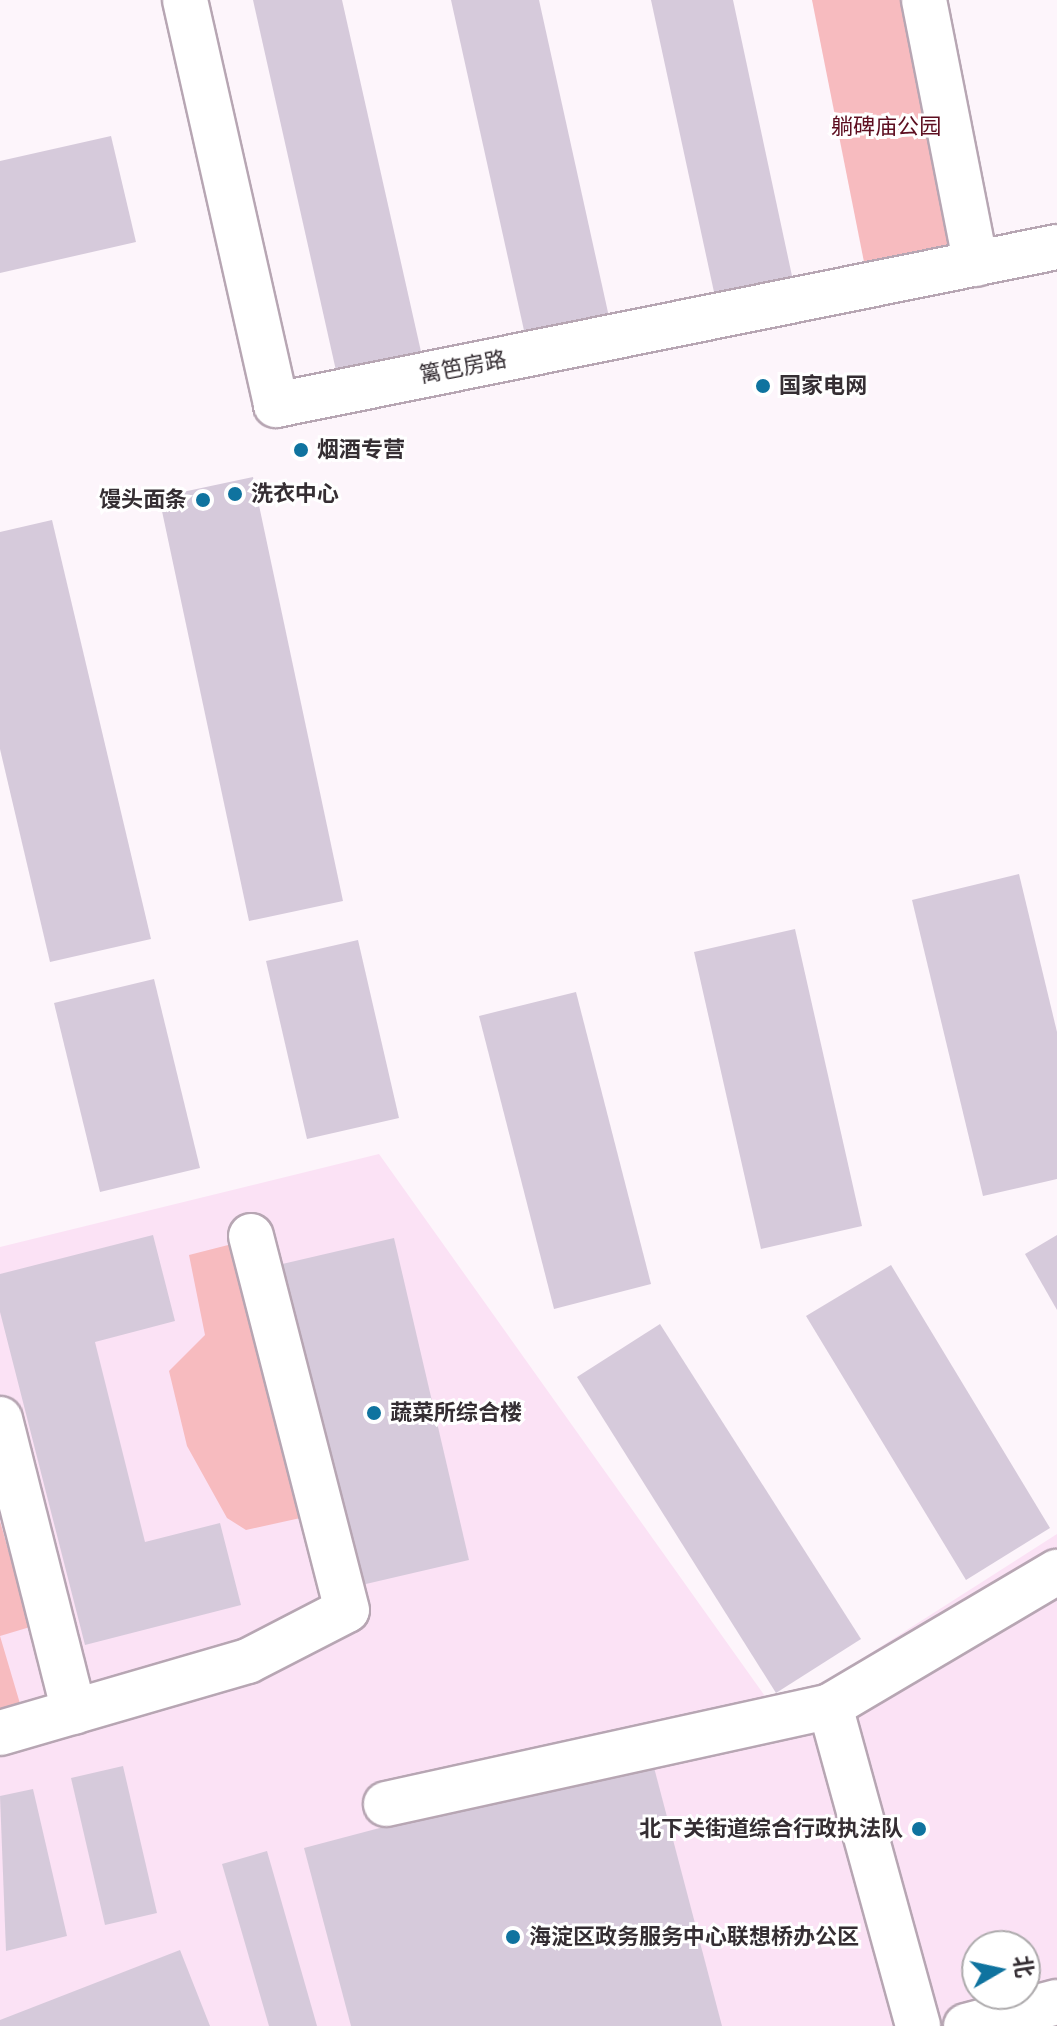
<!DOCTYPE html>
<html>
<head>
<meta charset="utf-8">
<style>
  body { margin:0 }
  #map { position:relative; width:1057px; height:2026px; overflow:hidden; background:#fdf5fb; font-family:Helvetica,"Noto Sans SC",sans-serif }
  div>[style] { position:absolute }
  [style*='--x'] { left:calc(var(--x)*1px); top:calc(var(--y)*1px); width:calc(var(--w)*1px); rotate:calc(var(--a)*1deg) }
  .built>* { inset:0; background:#fbe2f5 }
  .green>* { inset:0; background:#f7bbbf }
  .building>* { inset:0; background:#d6cadb }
  .roads { filter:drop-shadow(2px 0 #b7a6b3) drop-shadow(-2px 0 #b7a6b3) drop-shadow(0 2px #b7a6b3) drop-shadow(0 -2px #b7a6b3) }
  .minor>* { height:44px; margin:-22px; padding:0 22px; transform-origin:22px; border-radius:22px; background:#fff }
  .dots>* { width:22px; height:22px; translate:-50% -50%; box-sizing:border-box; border:4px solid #fff; border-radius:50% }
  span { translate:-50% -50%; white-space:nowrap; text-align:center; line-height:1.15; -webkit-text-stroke:6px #fff; paint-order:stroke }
  .park-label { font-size:22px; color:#5d0e20 }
  .street-label { font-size:22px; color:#352e33 }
  .poi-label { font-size:22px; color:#352e33; font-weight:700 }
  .left { translate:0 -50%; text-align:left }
  .right { translate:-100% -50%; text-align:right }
  .north { position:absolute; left:961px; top:1930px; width:80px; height:80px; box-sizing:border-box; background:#fff; border:2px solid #aeabad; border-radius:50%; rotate:81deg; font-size:22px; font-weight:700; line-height:32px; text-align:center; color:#352e33 }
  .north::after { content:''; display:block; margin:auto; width:28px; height:36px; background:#0f739f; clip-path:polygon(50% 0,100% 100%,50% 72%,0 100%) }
</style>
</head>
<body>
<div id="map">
  <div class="built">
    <i style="clip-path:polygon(evenodd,379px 1154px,777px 1713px,1057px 1534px,1057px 2026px,0 2026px,0 1247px,379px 1154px,977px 1946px,1025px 1946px,1025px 1994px,977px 1994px,977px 1946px)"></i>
  </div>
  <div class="green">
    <i style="clip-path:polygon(812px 0,910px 0,960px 254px,866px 272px)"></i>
    <i style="clip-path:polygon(236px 1243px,305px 1517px,246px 1530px,227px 1518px,187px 1446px,169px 1371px,205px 1335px,189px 1255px)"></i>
    <i style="clip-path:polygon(0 1521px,30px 1627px,0 1636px,21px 1707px,0 1712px)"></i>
  </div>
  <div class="building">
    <i style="clip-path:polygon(253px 0,342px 0,424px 365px,339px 384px)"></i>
    <i style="clip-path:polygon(451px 0,539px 0,611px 326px,527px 344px)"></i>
    <i style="clip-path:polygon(651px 0,733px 0,795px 290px,717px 306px)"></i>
    <i style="clip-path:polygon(111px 136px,136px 242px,0 273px,0 161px)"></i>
    <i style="clip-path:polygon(253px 477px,343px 901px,249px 921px,159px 497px)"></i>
    <i style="clip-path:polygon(52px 520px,151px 939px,50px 962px,0 749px,0 532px)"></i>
    <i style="clip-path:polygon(1019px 874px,1057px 1032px,1057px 1179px,983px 1196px,912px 900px)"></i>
    <i style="clip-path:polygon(795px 929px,862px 1226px,761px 1249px,694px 952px)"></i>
    <i style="clip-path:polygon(358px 940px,399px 1118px,307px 1139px,266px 961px)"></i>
    <i style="clip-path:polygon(154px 979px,200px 1168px,100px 1192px,54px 1003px)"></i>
    <i style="clip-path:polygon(576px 992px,651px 1284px,554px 1309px,479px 1016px)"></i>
    <i style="clip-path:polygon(153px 1235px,175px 1321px,95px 1342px,145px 1542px,220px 1523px,241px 1605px,85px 1645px,0 1312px,0 1274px)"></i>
    <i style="clip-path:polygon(1057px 1235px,1057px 1310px,1025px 1254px)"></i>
    <i style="clip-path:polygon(394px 1238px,469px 1560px,353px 1587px,278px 1265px)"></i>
    <i style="clip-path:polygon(891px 1265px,1050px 1528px,966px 1580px,806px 1316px)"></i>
    <i style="clip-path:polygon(660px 1324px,861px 1639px,776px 1693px,577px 1377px)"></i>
    <i style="clip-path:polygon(651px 1756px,722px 2026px,351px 2026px,304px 1848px)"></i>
    <i style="clip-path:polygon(123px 1766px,157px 1913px,105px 1925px,71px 1778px)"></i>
    <i style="clip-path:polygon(33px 1789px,67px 1936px,6px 1951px,0 1796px)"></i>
    <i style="clip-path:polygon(267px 1851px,317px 2026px,269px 2026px,222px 1864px)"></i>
    <i style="clip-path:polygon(180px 1950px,210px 2026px,0 2026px,0 2020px)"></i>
  </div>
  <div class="roads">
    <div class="minor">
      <i style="--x:185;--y:0;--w:415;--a:77.3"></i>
      <i style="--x:276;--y:405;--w:797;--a:-11.44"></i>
      <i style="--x:924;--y:0;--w:269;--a:78.9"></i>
      <i style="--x:0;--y:1419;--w:302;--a:75.8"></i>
      <i style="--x:830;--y:1706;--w:264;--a:-30.6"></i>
      <i style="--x:0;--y:1733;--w:258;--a:-16.2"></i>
      <i style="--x:248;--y:1661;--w:111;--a:-27.3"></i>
      <i style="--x:347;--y:1610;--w:386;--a:-104.4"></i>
      <i style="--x:386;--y:1804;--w:455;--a:-12.4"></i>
      <i style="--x:830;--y:1706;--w:332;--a:74.6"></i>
      <i style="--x:966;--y:2026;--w:94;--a:-14.8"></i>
    </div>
  </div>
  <div class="dots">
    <i style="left:763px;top:386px;background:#0f739f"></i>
    <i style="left:301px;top:450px;background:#0f739f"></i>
    <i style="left:235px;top:494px;background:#0f739f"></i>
    <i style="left:203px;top:500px;background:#0f739f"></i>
    <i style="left:374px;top:1413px;background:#0f739f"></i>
    <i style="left:919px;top:1829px;background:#0f739f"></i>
    <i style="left:513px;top:1937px;background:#0f739f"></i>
  </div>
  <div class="park-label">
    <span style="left:886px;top:127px">躺碑庙公园</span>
  </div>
  <div class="street-label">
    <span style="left:463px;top:367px;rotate:-11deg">篱笆房路</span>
  </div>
  <div class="poi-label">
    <span class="left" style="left:779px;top:386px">国家电网</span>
    <span class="left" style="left:317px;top:450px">烟酒专营</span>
    <span class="left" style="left:251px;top:494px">洗衣中心</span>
    <span class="right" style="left:187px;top:500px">馒头面条</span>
    <span class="left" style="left:390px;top:1413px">蔬菜所综合楼</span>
    <span class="right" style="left:903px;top:1829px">北下关街道综合行政执法队</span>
    <span class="left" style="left:529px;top:1937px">海淀区政务服务中心联想桥办公区</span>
  </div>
  <div class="north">北</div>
</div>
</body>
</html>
